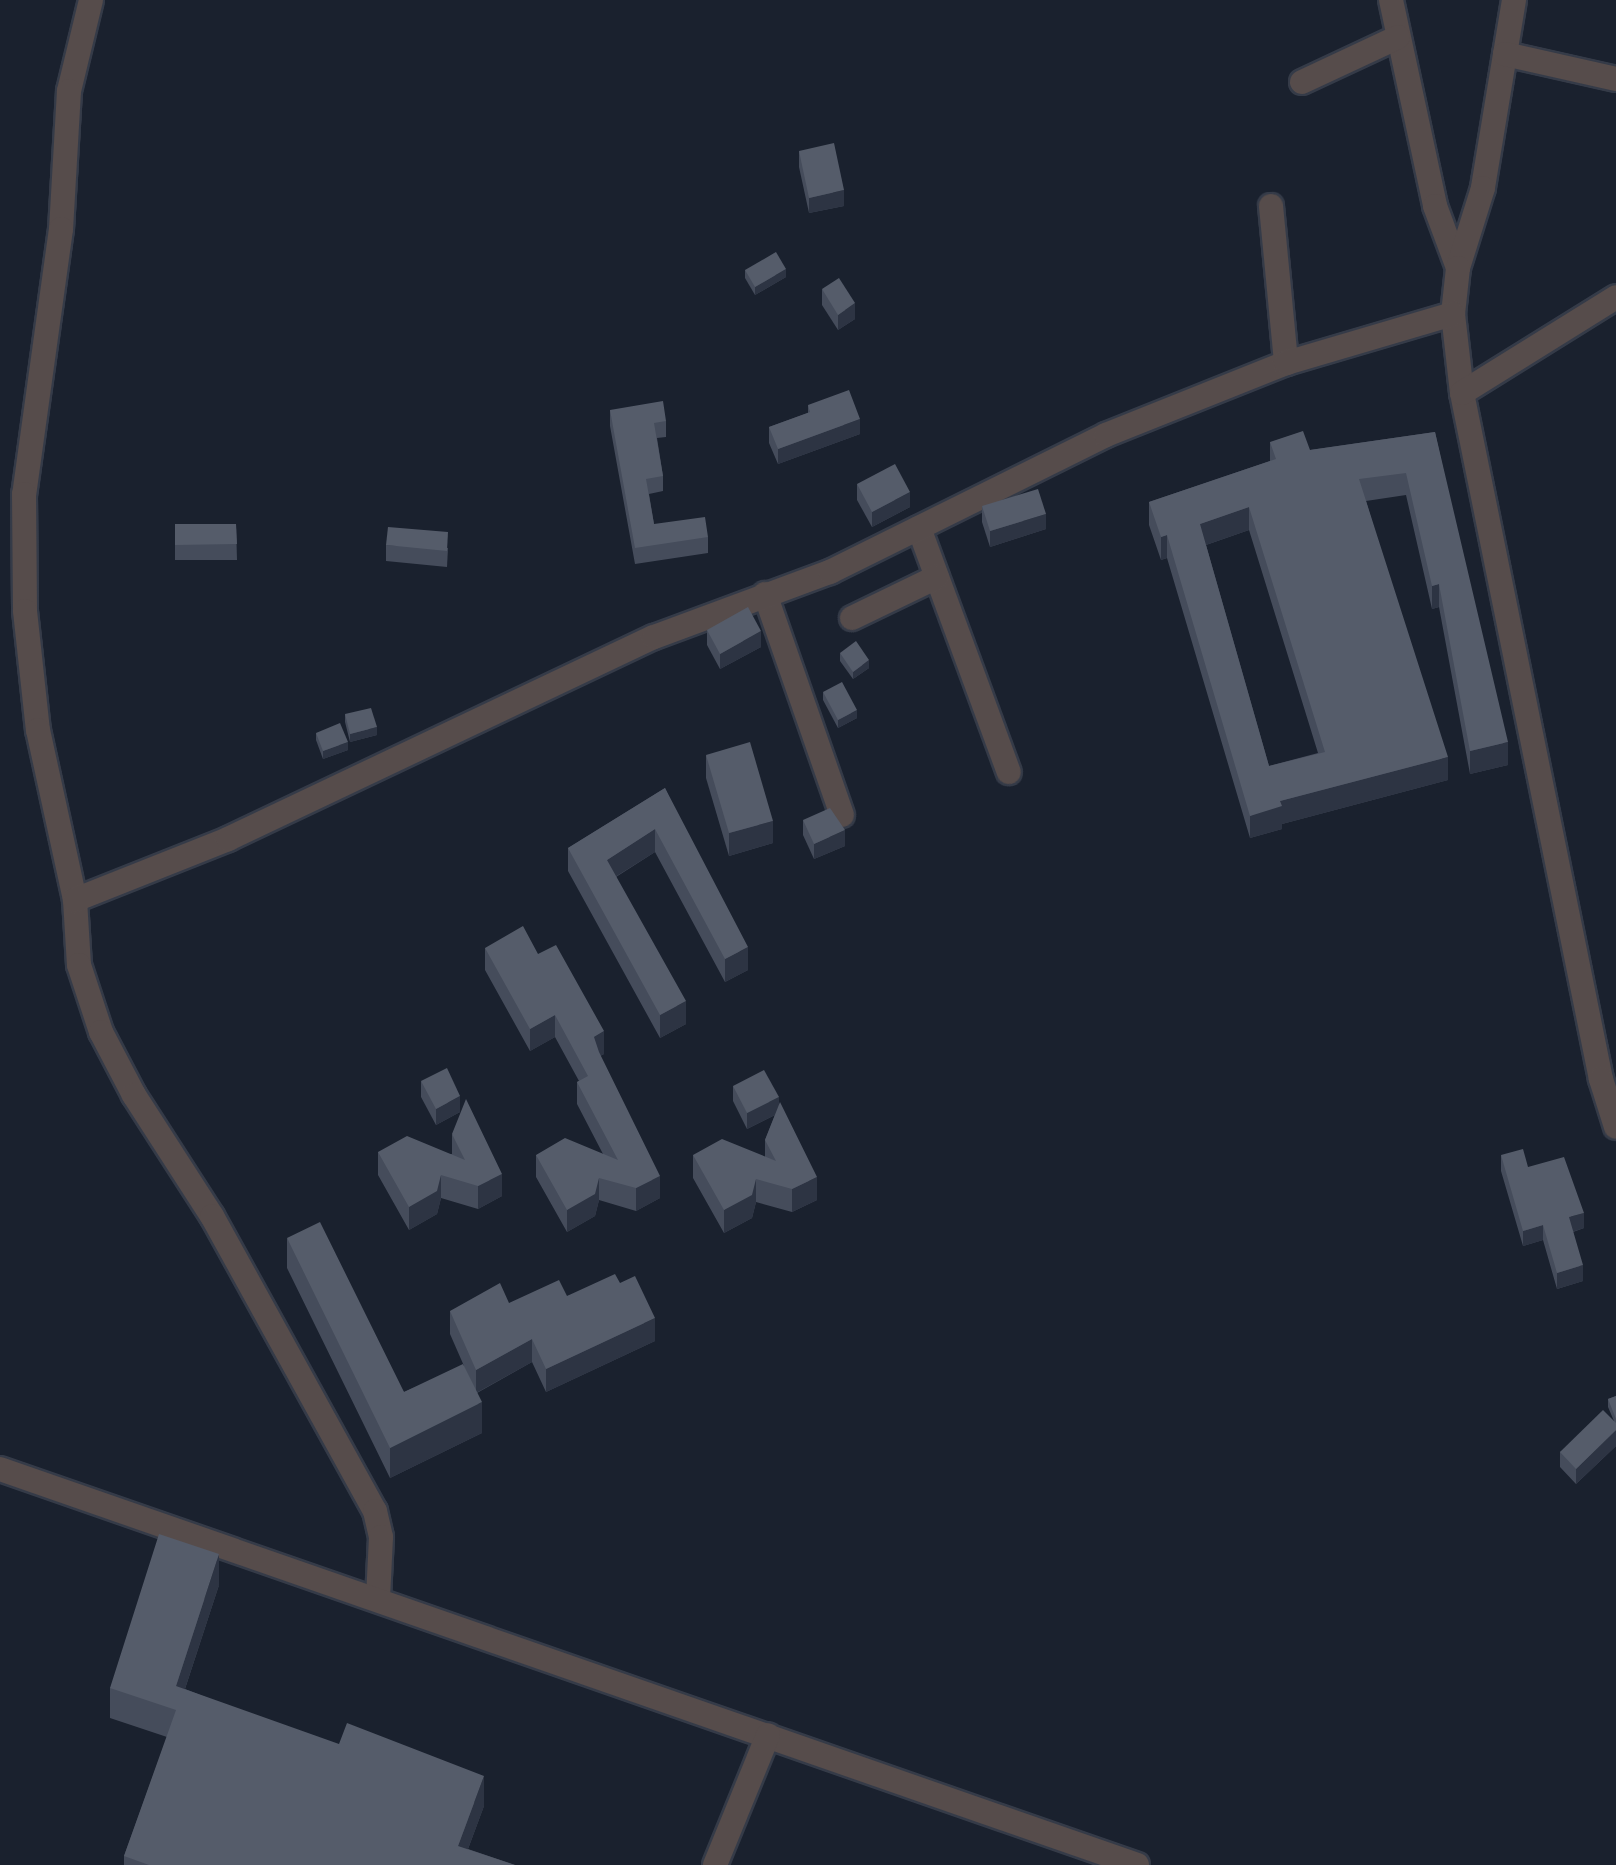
<!DOCTYPE html>
<html>
<head>
<meta charset="utf-8">
<style>
  body { margin:0 }
  #map { position:relative; width:1616px; height:1865px; overflow:hidden; background:#1a212e; font-family:"Exo 2",sans-serif }
  div>[style] { position:absolute }
  [style*='--x'] { left:calc(var(--x)*1px); top:calc(var(--y)*1px); width:calc(var(--w)*1px); rotate:calc(var(--a)*1deg) }
  .roads { filter:drop-shadow(2px 0 #353b48) drop-shadow(-2px 0 #353b48) drop-shadow(0 2px #353b48) drop-shadow(0 -2px #353b48) }
  .minor>* { height:24px; margin:-12px; padding:0 12px; transform-origin:12px; border-radius:12px; background:#564c4b }
  .wall>* { inset:0; background:#454c5b }
  .shaded-wall>* { inset:0; background:#2d3443 }
  .building>* { inset:0; background:#555c6a }
  span { translate:-50% -50%; white-space:nowrap; text-align:center; line-height:1.15; -webkit-text-stroke:6px #111724; paint-order:stroke }
</style>
</head>
<body>
<div id="map">
  <div class="roads">
    <div class="minor">
      <i style="--x:91;--y:0;--w:94;--a:103.6"></i>
      <i style="--x:69;--y:91;--w:138;--a:93.3"></i>
      <i style="--x:61;--y:229;--w:268;--a:97.9"></i>
      <i style="--x:24;--y:494;--w:117;--a:89.5"></i>
      <i style="--x:25;--y:611;--w:120;--a:83.8"></i>
      <i style="--x:38;--y:730;--w:174;--a:77.7"></i>
      <i style="--x:75;--y:900;--w:65;--a:86.5"></i>
      <i style="--x:79;--y:965;--w:71;--a:71.8"></i>
      <i style="--x:101;--y:1032;--w:71;--a:62.4"></i>
      <i style="--x:134;--y:1095;--w:144;--a:57.2"></i>
      <i style="--x:212;--y:1216;--w:337;--a:61.1"></i>
      <i style="--x:375;--y:1511;--w:27;--a:77"></i>
      <i style="--x:381;--y:1537;--w:61;--a:92.8"></i>
      <i style="--x:1391;--y:0;--w:211;--a:77.9"></i>
      <i style="--x:1435;--y:206;--w:66;--a:69.6"></i>
      <i style="--x:1514;--y:0;--w:191;--a:99.4"></i>
      <i style="--x:1483;--y:188;--w:84;--a:107.4"></i>
      <i style="--x:1458;--y:268;--w:46;--a:96.2"></i>
      <i style="--x:1453;--y:314;--w:80;--a:83.5"></i>
      <i style="--x:1462;--y:393;--w:700;--a:78.55"></i>
      <i style="--x:1601;--y:1079;--w:50;--a:72.6"></i>
      <i style="--x:1505;--y:54;--w:114;--a:12.7"></i>
      <i style="--x:1302;--y:82;--w:106;--a:-25.1"></i>
      <i style="--x:1271;--y:206;--w:158;--a:84.5"></i>
      <i style="--x:1462;--y:393;--w:181;--a:-31.9"></i>
      <i style="--x:919;--y:528;--w:260;--a:69.8"></i>
      <i style="--x:765;--y:594;--w:234;--a:70.8"></i>
      <i style="--x:852;--y:618;--w:94;--a:-25.8"></i>
      <i style="--x:75;--y:900;--w:165;--a:-21.7"></i>
      <i style="--x:228;--y:839;--w:471;--a:-25.4"></i>
      <i style="--x:654;--y:637;--w:188;--a:-20.3"></i>
      <i style="--x:830;--y:572;--w:308;--a:-26.4"></i>
      <i style="--x:1106;--y:435;--w:194;--a:-21.8"></i>
      <i style="--x:1286;--y:363;--w:174;--a:-16.4"></i>
      <i style="--x:0;--y:1469;--w:1204;--a:19.2"></i>
      <i style="--x:715;--y:1865;--w:140;--a:-67.8"></i>
    </div>
  </div>
  <div class="wall">
    <i style="clip-path:polygon(799px 151px,844px 206px,809px 213px,799px 167px)"></i>
    <i style="clip-path:polygon(745px 270px,786px 277px,755px 295px,745px 278px)"></i>
    <i style="clip-path:polygon(822px 289px,855px 319px,838px 330px,822px 305px)"></i>
    <i style="clip-path:polygon(808px 405px,860px 434px,778px 464px,769px 443px,769px 427px,808px 413px)"></i>
    <i style="clip-path:polygon(610px 410px,666px 421px,666px 437px,657px 438px,663px 476px,663px 491px,649px 494px,654px 524px,708px 537px,708px 553px,635px 564px,610px 426px)"></i>
    <i style="clip-path:polygon(evenodd,1435px 432px,1508px 765px,1470px 774px,1439px 607px,1432px 609px,1406px 495px,1366px 501px,1448px 780px,1282px 824px,1282px 829px,1250px 838px,1167px 558px,1161px 560px,1149px 525px,1149px 502px,1270px 461px,1270px 442px,1310px 450px,1435px 432px,1249px 530px,1318px 753px,1269px 766px,1206px 545px,1249px 530px)"></i>
    <i style="clip-path:polygon(857px 484px,910px 507px,872px 527px,857px 500px)"></i>
    <i style="clip-path:polygon(982px 506px,1046px 529px,990px 547px,982px 522px)"></i>
    <i style="clip-path:polygon(175px 524px,236px 524px,237px 560px,175px 560px)"></i>
    <i style="clip-path:polygon(386px 545px,448px 548px,447px 567px,386px 561px)"></i>
    <i style="clip-path:polygon(707px 630px,761px 647px,720px 669px,707px 645px)"></i>
    <i style="clip-path:polygon(840px 653px,869px 668px,853px 679px,840px 661px)"></i>
    <i style="clip-path:polygon(823px 692px,857px 718px,838px 728px,823px 700px)"></i>
    <i style="clip-path:polygon(345px 714px,377px 735px,350px 742px,345px 722px)"></i>
    <i style="clip-path:polygon(316px 733px,348px 750px,323px 759px,316px 740px)"></i>
    <i style="clip-path:polygon(706px 755px,773px 843px,729px 856px,706px 778px)"></i>
    <i style="clip-path:polygon(665px 788px,748px 970px,725px 982px,655px 852px,616px 877px,686px 1024px,660px 1038px,568px 871px,568px 848px)"></i>
    <i style="clip-path:polygon(803px 820px,845px 846px,814px 859px,803px 835px)"></i>
    <i style="clip-path:polygon(485px 948px,538px 954px,604px 1054px,600px 1056px,660px 1198px,636px 1211px,599px 1200px,595px 1216px,567px 1232px,536px 1177px,536px 1155px,603px 1154px,577px 1104px,577px 1082px,579px 1081px,555px 1037px,530px 1051px,485px 970px)"></i>
    <i style="clip-path:polygon(421px 1081px,460px 1112px,436px 1125px,421px 1097px)"></i>
    <i style="clip-path:polygon(733px 1086px,779px 1106px,817px 1200px,792px 1212px,756px 1202px,752px 1218px,724px 1233px,693px 1178px,693px 1155px,765px 1157px,765px 1140px,775px 1115px,747px 1129px,733px 1101px)"></i>
    <i style="clip-path:polygon(452px 1134px,502px 1196px,478px 1209px,441px 1198px,437px 1214px,409px 1230px,378px 1175px,378px 1152px,452px 1154px)"></i>
    <i style="clip-path:polygon(1501px 1155px,1584px 1228px,1573px 1232px,1583px 1281px,1557px 1289px,1543px 1240px,1523px 1246px,1501px 1171px)"></i>
    <i style="clip-path:polygon(287px 1238px,404px 1392px,464px 1366px,450px 1334px,450px 1311px,567px 1296px,620px 1283px,655px 1341px,546px 1392px,532px 1362px,477px 1393px,482px 1433px,390px 1478px,287px 1268px)"></i>
    <i style="clip-path:polygon(1616px 1396px,1616px 1446px,1576px 1484px,1560px 1467px,1560px 1452px,1614px 1421px,1608px 1407px,1608px 1399px)"></i>
    <i style="clip-path:polygon(219px 1585px,185px 1689px,484px 1806px,468px 1849px,515px 1865px,124px 1865px,124px 1856px,167px 1737px,110px 1718px,110px 1688px)"></i>
  </div>
  <div class="shaded-wall">
    <i style="clip-path:polygon(844px 190px,844px 206px,809px 213px,809px 198px)"></i>
    <i style="clip-path:polygon(786px 269px,786px 277px,755px 295px,755px 287px)"></i>
    <i style="clip-path:polygon(855px 303px,855px 319px,838px 330px,838px 315px)"></i>
    <i style="clip-path:polygon(860px 419px,860px 434px,778px 464px,778px 449px)"></i>
    <i style="clip-path:polygon(910px 492px,910px 507px,872px 527px,872px 512px)"></i>
    <i style="clip-path:polygon(1249px 507px,1249px 530px,1200px 547px,1200px 524px)"></i>
    <i style="clip-path:polygon(1046px 514px,1046px 529px,990px 547px,990px 531px)"></i>
    <i style="clip-path:polygon(1167px 535px,1167px 558px,1161px 560px,1161px 537px)"></i>
    <i style="clip-path:polygon(1439px 584px,1439px 607px,1432px 609px,1432px 586px)"></i>
    <i style="clip-path:polygon(761px 631px,761px 647px,720px 669px,720px 654px)"></i>
    <i style="clip-path:polygon(869px 660px,869px 668px,853px 679px,853px 672px)"></i>
    <i style="clip-path:polygon(857px 710px,857px 718px,838px 728px,838px 720px)"></i>
    <i style="clip-path:polygon(377px 727px,377px 735px,350px 742px,350px 734px)"></i>
    <i style="clip-path:polygon(348px 742px,348px 750px,323px 759px,323px 751px)"></i>
    <i style="clip-path:polygon(1508px 742px,1508px 765px,1470px 774px,1470px 751px)"></i>
    <i style="clip-path:polygon(1448px 757px,1448px 780px,1282px 824px,1282px 829px,1250px 838px,1250px 816px,1280px 801px)"></i>
    <i style="clip-path:polygon(773px 821px,773px 843px,729px 856px,729px 833px)"></i>
    <i style="clip-path:polygon(655px 829px,655px 852px,607px 882px,607px 860px)"></i>
    <i style="clip-path:polygon(845px 830px,845px 846px,814px 859px,814px 844px)"></i>
    <i style="clip-path:polygon(748px 947px,748px 970px,725px 982px,725px 959px)"></i>
    <i style="clip-path:polygon(686px 1001px,686px 1024px,660px 1038px,660px 1015px)"></i>
    <i style="clip-path:polygon(555px 1015px,555px 1037px,530px 1051px,530px 1029px)"></i>
    <i style="clip-path:polygon(604px 1031px,604px 1054px,594px 1059px,594px 1037px)"></i>
    <i style="clip-path:polygon(460px 1096px,460px 1112px,436px 1125px,436px 1109px)"></i>
    <i style="clip-path:polygon(779px 1097px,779px 1113px,747px 1129px,747px 1113px)"></i>
    <i style="clip-path:polygon(502px 1174px,502px 1196px,478px 1209px,478px 1186px)"></i>
    <i style="clip-path:polygon(441px 1175px,441px 1198px,437px 1214px,409px 1230px,409px 1207px)"></i>
    <i style="clip-path:polygon(660px 1176px,660px 1198px,636px 1211px,636px 1188px)"></i>
    <i style="clip-path:polygon(817px 1177px,817px 1200px,792px 1212px,792px 1189px)"></i>
    <i style="clip-path:polygon(599px 1178px,599px 1200px,595px 1216px,567px 1232px,567px 1210px)"></i>
    <i style="clip-path:polygon(756px 1179px,756px 1202px,752px 1218px,724px 1233px,724px 1210px)"></i>
    <i style="clip-path:polygon(1584px 1213px,1584px 1228px,1569px 1233px,1569px 1217px)"></i>
    <i style="clip-path:polygon(1543px 1225px,1543px 1240px,1523px 1246px,1523px 1231px)"></i>
    <i style="clip-path:polygon(1583px 1265px,1583px 1281px,1557px 1289px,1557px 1273px)"></i>
    <i style="clip-path:polygon(655px 1318px,655px 1341px,546px 1392px,546px 1369px)"></i>
    <i style="clip-path:polygon(532px 1339px,532px 1362px,476px 1393px,476px 1370px)"></i>
    <i style="clip-path:polygon(482px 1402px,482px 1433px,390px 1478px,390px 1448px)"></i>
    <i style="clip-path:polygon(1616px 1430px,1616px 1446px,1576px 1484px,1576px 1469px)"></i>
    <i style="clip-path:polygon(219px 1554px,219px 1585px,176px 1716px,176px 1686px)"></i>
    <i style="clip-path:polygon(484px 1776px,484px 1806px,462px 1865px,458px 1846px)"></i>
  </div>
  <div class="building">
    <i style="clip-path:polygon(834px 143px,844px 190px,809px 198px,799px 151px)"></i>
    <i style="clip-path:polygon(776px 252px,786px 269px,755px 287px,745px 270px)"></i>
    <i style="clip-path:polygon(839px 278px,855px 303px,838px 315px,822px 289px)"></i>
    <i style="clip-path:polygon(849px 390px,860px 419px,778px 449px,769px 427px,810px 412px,808px 405px)"></i>
    <i style="clip-path:polygon(663px 401px,666px 421px,654px 423px,663px 476px,646px 479px,654px 524px,705px 517px,708px 537px,635px 548px,610px 410px)"></i>
    <i style="clip-path:polygon(evenodd,1303px 431px,1310px 450px,1435px 432px,1508px 742px,1470px 751px,1439px 584px,1432px 586px,1406px 473px,1359px 479px,1448px 757px,1280px 801px,1282px 806px,1250px 816px,1167px 535px,1161px 537px,1149px 502px,1276px 459px,1270px 442px,1303px 431px,1249px 507px,1325px 752px,1269px 766px,1200px 524px,1249px 507px)"></i>
    <i style="clip-path:polygon(895px 464px,910px 492px,872px 512px,857px 484px)"></i>
    <i style="clip-path:polygon(1038px 489px,1046px 514px,990px 531px,982px 506px)"></i>
    <i style="clip-path:polygon(175px 524px,236px 524px,237px 544px,175px 545px)"></i>
    <i style="clip-path:polygon(388px 527px,448px 532px,447px 551px,386px 545px)"></i>
    <i style="clip-path:polygon(748px 607px,761px 631px,720px 654px,707px 630px)"></i>
    <i style="clip-path:polygon(856px 641px,869px 660px,853px 672px,840px 653px)"></i>
    <i style="clip-path:polygon(842px 682px,857px 710px,838px 720px,823px 692px)"></i>
    <i style="clip-path:polygon(371px 708px,377px 727px,350px 734px,345px 714px)"></i>
    <i style="clip-path:polygon(340px 723px,348px 742px,323px 751px,316px 733px)"></i>
    <i style="clip-path:polygon(750px 742px,773px 821px,729px 833px,706px 755px)"></i>
    <i style="clip-path:polygon(665px 788px,748px 947px,725px 959px,655px 829px,607px 860px,686px 1001px,660px 1015px,568px 848px)"></i>
    <i style="clip-path:polygon(830px 808px,845px 830px,814px 844px,803px 820px)"></i>
    <i style="clip-path:polygon(523px 926px,538px 954px,556px 945px,604px 1031px,594px 1037px,599px 1052px,660px 1176px,636px 1188px,599px 1178px,595px 1194px,567px 1210px,536px 1155px,565px 1138px,618px 1160px,577px 1082px,588px 1076px,555px 1015px,530px 1029px,485px 948px)"></i>
    <i style="clip-path:polygon(447px 1068px,460px 1096px,436px 1109px,421px 1081px)"></i>
    <i style="clip-path:polygon(764px 1070px,779px 1097px,747px 1113px,733px 1086px)"></i>
    <i style="clip-path:polygon(466px 1099px,502px 1174px,478px 1186px,441px 1175px,437px 1191px,409px 1207px,378px 1152px,407px 1136px,465px 1160px,452px 1134px)"></i>
    <i style="clip-path:polygon(780px 1102px,817px 1177px,792px 1189px,756px 1179px,752px 1195px,724px 1210px,693px 1155px,722px 1139px,776px 1161px,765px 1140px)"></i>
    <i style="clip-path:polygon(1523px 1149px,1528px 1167px,1564px 1157px,1584px 1213px,1569px 1217px,1583px 1265px,1557px 1273px,1543px 1225px,1523px 1231px,1501px 1155px)"></i>
    <i style="clip-path:polygon(320px 1222px,404px 1392px,463px 1364px,482px 1402px,390px 1448px,287px 1238px)"></i>
    <i style="clip-path:polygon(615px 1274px,620px 1283px,635px 1276px,655px 1318px,546px 1369px,532px 1339px,476px 1370px,450px 1311px,500px 1283px,509px 1303px,559px 1280px,567px 1296px)"></i>
    <i style="clip-path:polygon(1616px 1396px,1616px 1419px,1608px 1399px)"></i>
    <i style="clip-path:polygon(1603px 1410px,1616px 1423px,1616px 1430px,1576px 1469px,1560px 1452px)"></i>
    <i style="clip-path:polygon(159px 1534px,219px 1554px,176px 1686px,339px 1744px,347px 1723px,484px 1776px,458px 1846px,515px 1865px,149px 1865px,124px 1856px,176px 1710px,110px 1688px)"></i>
  </div>
</div>
</body>
</html>
